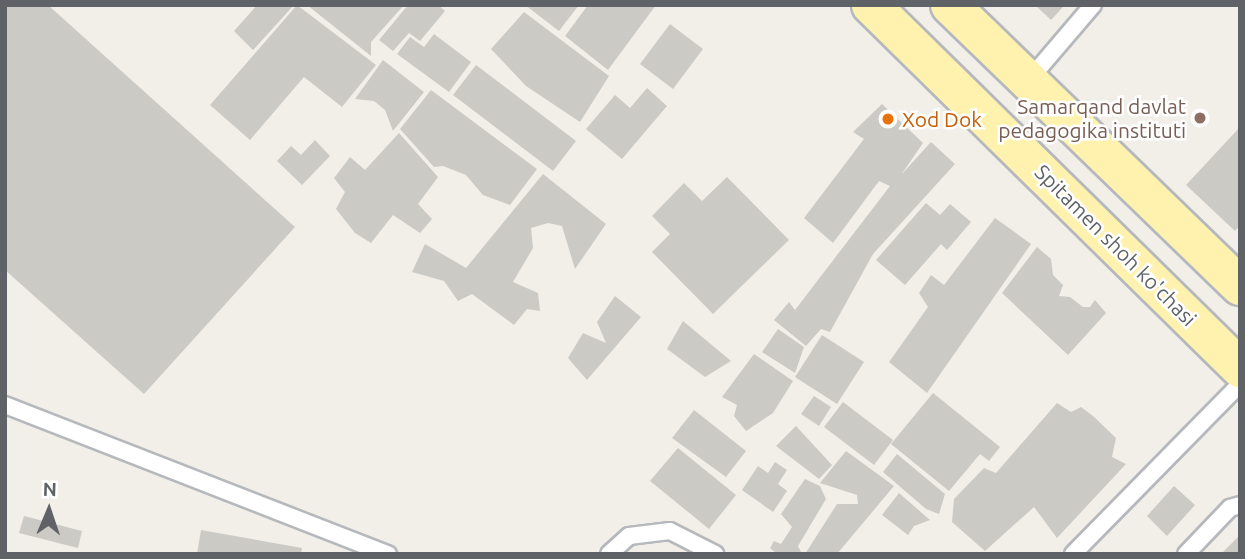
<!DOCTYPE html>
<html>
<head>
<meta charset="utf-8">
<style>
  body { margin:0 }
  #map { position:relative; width:1245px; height:559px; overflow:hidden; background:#f1efe8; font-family:Ubuntu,sans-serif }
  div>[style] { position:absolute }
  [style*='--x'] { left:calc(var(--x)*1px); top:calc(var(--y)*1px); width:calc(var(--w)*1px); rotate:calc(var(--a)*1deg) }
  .building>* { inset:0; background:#cccac5 }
  .roads { filter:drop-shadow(2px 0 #b5b8bc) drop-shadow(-2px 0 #b5b8bc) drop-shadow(0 2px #b5b8bc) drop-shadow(0 -2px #b5b8bc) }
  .lane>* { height:16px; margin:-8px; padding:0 8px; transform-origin:8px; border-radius:8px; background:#fff }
  .primary>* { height:38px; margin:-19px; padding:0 19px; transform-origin:19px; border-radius:19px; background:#fff2af }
  .dots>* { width:19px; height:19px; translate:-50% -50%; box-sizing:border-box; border:4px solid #fff; border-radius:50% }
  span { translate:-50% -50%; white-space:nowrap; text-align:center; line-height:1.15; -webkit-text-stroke:5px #fff; paint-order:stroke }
  .education-label { font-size:21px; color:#785e54 }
  .right { translate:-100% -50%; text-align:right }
  .food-label { font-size:21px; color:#c56008 }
  .left { translate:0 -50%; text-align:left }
  .street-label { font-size:21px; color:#5f6368 }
  .frame { position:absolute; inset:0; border:7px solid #5f6368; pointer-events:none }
  .north { position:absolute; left:14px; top:475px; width:70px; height:70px; -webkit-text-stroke:5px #fff; paint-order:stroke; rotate:2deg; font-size:19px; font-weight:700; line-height:28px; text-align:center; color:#5f6368 }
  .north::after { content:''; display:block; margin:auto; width:24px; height:32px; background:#5f6368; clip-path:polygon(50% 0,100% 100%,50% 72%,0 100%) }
</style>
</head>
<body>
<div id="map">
  <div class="building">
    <i style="clip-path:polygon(5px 5px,48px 5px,295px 227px,144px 394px,5px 270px)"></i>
    <i style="clip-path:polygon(257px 5px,294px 5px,253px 50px,234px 31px)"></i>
    <i style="clip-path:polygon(297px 5px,376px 65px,342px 107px,304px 77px,250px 140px,210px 105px)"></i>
    <i style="clip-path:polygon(307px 5px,404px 5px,371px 42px,371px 56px)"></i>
    <i style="clip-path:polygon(408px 5px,438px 5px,445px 11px,420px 41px,409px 33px,393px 51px,379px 40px)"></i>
    <i style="clip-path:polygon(525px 5px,579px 5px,559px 31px)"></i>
    <i style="clip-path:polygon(588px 5px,656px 5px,608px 70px,565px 36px)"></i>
    <i style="clip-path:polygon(1035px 5px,1065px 5px,1051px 20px)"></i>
    <i style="clip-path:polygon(524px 12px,609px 76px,580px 122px,526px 86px,491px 49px)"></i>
    <i style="clip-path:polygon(670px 24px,703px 49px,673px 89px,640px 64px)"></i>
    <i style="clip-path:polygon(434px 34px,471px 62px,449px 92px,397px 54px,410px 37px,424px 47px)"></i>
    <i style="clip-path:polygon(383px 60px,424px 92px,393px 131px,385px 110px,374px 101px,355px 99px)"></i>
    <i style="clip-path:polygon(476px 65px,576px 141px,553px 171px,453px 95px)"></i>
    <i style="clip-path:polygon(647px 88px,667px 106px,622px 159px,586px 129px,615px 95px,630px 108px)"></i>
    <i style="clip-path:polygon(431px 90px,537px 169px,510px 205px,483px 195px,466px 175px,443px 166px,434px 167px,400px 129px)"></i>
    <i style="clip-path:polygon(882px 104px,923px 143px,901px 175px,931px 142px,955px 164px,873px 254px,830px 332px,821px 329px,806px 346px,774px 320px,789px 302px,795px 310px,890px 186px,879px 181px,833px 243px,804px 218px,864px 139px,853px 132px)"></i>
    <i style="clip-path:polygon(1240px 127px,1240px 225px,1235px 231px,1186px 185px)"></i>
    <i style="clip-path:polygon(399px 133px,438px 177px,418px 204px,432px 219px,420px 233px,393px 215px,371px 243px,355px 233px,336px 209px,345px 192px,334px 178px,350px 157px,365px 170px)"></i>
    <i style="clip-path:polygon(315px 140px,330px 156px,302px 185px,277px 161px,291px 146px,301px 155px)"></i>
    <i style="clip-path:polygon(543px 174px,606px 224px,575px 269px,562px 226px,548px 223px,531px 228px,533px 248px,513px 282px,538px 293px,540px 311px,527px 309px,514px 325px,472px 294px,458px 301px,444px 281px,412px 272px,425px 244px,466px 268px)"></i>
    <i style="clip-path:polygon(727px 177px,789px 240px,713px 314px,652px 252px,670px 234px,652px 216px,684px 183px,702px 201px)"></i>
    <i style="clip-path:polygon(926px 203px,940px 215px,950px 204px,971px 222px,947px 250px,941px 244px,905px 285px,876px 260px)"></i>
    <i style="clip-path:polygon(995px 218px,1031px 244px,927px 393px,889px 362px,928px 307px,919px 293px,931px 275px,944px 285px)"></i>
    <i style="clip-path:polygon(1037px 247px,1051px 259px,1053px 275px,1063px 285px,1059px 296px,1070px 297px,1083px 307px,1090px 307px,1095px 300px,1106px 313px,1068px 355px,1002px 293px)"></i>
    <i style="clip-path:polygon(615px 296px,641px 317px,587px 380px,568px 358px,583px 333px,606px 343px,597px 322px)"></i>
    <i style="clip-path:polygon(683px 321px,731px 361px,705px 377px,667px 349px)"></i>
    <i style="clip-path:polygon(778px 329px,804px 347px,795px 373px,762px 352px)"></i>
    <i style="clip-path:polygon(822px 335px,864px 362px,837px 404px,795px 377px)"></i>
    <i style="clip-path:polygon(754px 354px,793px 381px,773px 413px,746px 431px,734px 416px,737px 405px,722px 397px)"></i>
    <i style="clip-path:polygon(933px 393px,1000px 447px,989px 461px,980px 454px,949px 491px,891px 444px)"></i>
    <i style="clip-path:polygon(814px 396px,831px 407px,819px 426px,801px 414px)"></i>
    <i style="clip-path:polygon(843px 402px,893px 440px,874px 465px,824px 427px)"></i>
    <i style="clip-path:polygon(1057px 403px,1071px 412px,1081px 407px,1093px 416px,1116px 438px,1112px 457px,1126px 464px,1057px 538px,1034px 507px,985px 551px,952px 522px,954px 499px,984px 468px,996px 473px)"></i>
    <i style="clip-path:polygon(694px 410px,746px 451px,726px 477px,672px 438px)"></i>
    <i style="clip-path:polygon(796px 426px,832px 465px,819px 479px,776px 446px)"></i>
    <i style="clip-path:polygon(678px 448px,736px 495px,709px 529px,650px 481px)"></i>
    <i style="clip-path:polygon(846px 451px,894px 486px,837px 554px,805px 554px,837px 504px,858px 504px,857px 495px,820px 483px)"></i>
    <i style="clip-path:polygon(897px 454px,945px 494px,939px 514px,926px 509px,883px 472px)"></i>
    <i style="clip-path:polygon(775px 462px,787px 470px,778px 484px,787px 491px,773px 512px,742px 490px,758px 466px,768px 473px)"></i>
    <i style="clip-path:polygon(805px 479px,820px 486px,826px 499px,798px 546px,802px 554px,777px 554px,770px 548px,774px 541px,781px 544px,792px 527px,781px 514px)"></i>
    <i style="clip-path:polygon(1174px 486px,1195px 505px,1167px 536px,1147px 516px)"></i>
    <i style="clip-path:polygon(899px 493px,930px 520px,914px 526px,908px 535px,882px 515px)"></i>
    <i style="clip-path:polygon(24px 516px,82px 531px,78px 548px,19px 533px)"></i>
    <i style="clip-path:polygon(201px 530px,302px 548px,301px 554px,197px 554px)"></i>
    <i style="clip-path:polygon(1240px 535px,1240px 554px,1221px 554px)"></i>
  </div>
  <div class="roads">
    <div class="lane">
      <i style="--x:1028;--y:81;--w:100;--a:-49.5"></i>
      <i style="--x:5;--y:405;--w:411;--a:21.3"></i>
      <i style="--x:609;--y:554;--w:27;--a:-42"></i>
      <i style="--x:629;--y:536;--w:41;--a:-7"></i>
      <i style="--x:670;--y:531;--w:51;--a:27.1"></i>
      <i style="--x:1073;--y:554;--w:238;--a:-45.5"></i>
      <i style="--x:1186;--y:554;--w:64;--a:-46.3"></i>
      <i style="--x:1230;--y:508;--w:10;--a:-17"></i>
    </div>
    <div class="primary">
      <i style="--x:871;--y:5;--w:518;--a:44.53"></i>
      <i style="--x:950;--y:5;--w:404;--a:44.1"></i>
    </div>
  </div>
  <div class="dots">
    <i style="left:1200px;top:118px;background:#8d6e63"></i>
    <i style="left:888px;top:119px;background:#e8710a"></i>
  </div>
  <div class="education-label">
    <span class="right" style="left:1186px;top:118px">Samarqand davlat<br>pedagogika instituti</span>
  </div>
  <div class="food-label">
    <span class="left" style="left:902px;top:119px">Xod Dok</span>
  </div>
  <div class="street-label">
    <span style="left:1116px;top:245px;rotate:45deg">Spitamen shoh ko'chasi</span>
  </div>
  <div class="frame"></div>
  <div class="north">N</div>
</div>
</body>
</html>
